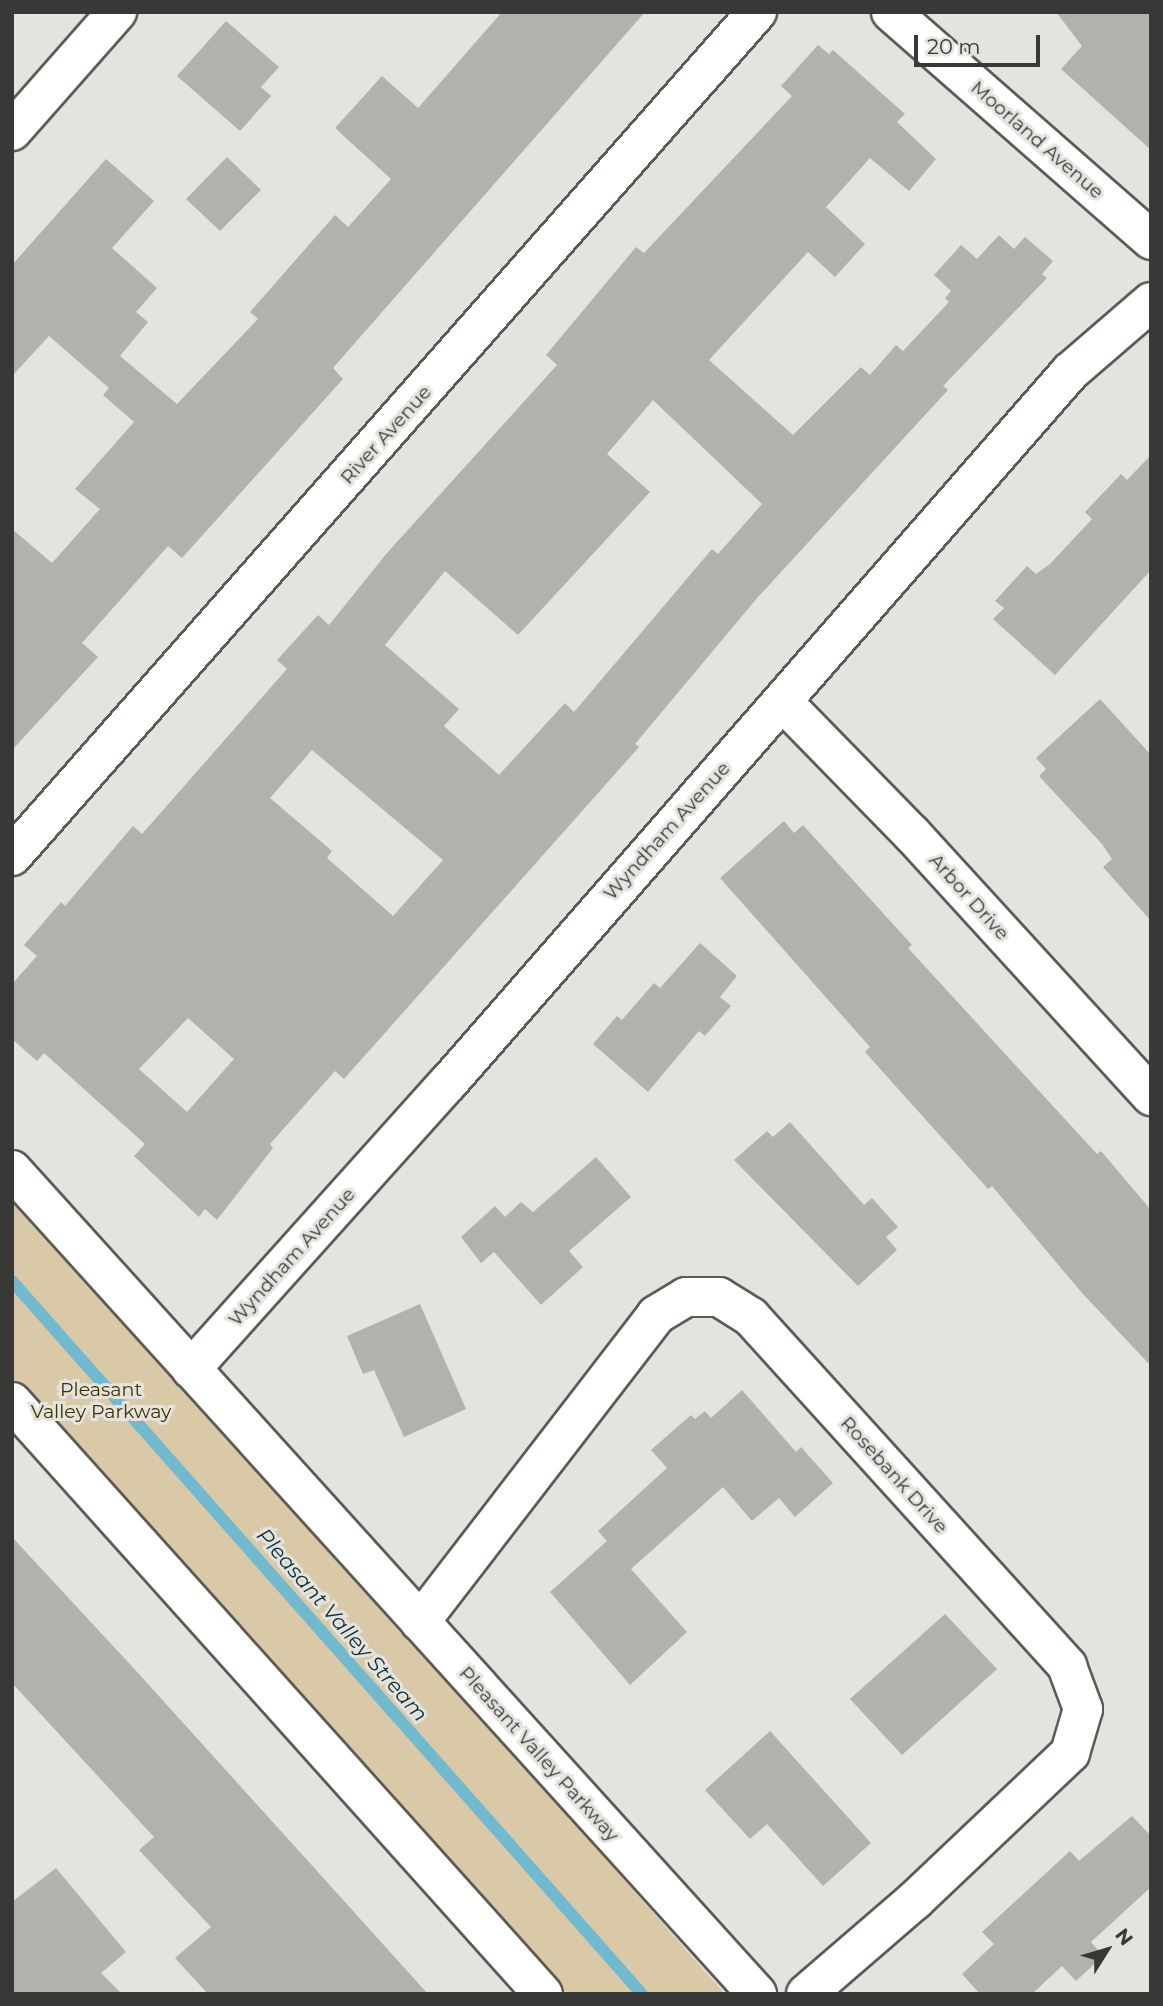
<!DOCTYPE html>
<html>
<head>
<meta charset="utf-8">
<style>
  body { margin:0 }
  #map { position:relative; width:1163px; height:2006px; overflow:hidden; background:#e5e3de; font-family:Montserrat,sans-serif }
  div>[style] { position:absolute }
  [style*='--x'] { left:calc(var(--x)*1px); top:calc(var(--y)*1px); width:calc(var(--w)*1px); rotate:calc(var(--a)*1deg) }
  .green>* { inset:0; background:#d9c9a6 }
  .stream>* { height:12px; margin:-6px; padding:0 6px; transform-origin:6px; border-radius:6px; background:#71b9cf }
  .building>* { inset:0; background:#b3b1ac }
  .roads { filter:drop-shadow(2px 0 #5d5b57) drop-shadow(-2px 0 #5d5b57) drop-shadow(0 2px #5d5b57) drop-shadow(0 -2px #5d5b57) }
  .minor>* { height:38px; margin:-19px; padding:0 19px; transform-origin:19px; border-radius:19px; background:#fff }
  span { translate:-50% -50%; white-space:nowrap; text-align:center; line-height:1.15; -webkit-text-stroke:6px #e5e3de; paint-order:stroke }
  .street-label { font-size:19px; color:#383836 }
  .park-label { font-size:19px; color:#413101 }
  .water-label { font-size:21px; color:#0e313b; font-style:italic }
  .frame { position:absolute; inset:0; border:14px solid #383836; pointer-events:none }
  .north { position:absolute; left:1072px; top:1915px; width:70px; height:70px; -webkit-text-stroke:5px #e5e3de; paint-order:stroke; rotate:53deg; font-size:19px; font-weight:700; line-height:28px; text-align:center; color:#383836 }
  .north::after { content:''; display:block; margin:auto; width:24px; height:32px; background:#383836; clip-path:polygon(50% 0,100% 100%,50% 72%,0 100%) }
  .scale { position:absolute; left:914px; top:35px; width:126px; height:32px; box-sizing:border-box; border:4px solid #383836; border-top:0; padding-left:9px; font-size:21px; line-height:24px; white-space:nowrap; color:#383836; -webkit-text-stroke:5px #e5e3de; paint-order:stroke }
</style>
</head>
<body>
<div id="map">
  <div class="green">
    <i style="clip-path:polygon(12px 1186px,725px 1994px,526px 1994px,12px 1415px)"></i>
  </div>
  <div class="stream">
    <i style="--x:12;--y:1281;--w:951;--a:48.54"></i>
  </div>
  <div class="building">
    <i style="clip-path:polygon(502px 12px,645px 12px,333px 368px,343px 379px,182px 558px,168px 546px,82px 643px,98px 657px,12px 750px,12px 529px,52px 563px,100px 509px,75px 489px,134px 422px,103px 395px,109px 388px,49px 336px,12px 376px,12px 265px,106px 159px,154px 201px,112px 248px,157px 288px,136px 312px,148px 322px,120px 356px,177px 404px,258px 319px,250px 312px,335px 215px,348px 227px,391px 179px,335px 128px,382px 76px,418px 108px)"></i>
    <i style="clip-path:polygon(1056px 12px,1151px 12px,1151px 150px,1061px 69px,1082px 46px)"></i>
    <i style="clip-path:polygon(226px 21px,279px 67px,261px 87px,271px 96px,240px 131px,177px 76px)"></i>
    <i style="clip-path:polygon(evenodd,818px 45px,829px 54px,833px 50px,905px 114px,897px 122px,936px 159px,909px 191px,870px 158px,826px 207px,865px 244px,835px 277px,808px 252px,709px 360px,793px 435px,861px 367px,870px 375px,896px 345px,903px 351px,949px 302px,945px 298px,951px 291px,934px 275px,961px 245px,977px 259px,999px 235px,1014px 249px,1025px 237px,1053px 261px,1042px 274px,1047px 278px,943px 386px,948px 390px,758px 597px,635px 744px,639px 747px,344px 1079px,335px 1071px,270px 1144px,273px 1148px,217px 1220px,205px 1209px,199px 1217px,134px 1156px,145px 1144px,44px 1053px,37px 1061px,12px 1039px,12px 984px,37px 956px,24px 945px,61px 902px,65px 906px,133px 826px,142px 834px,287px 669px,277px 660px,318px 615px,329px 625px,387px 553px,557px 365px,546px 355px,636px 247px,644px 253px,792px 96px,781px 86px,818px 45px,653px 400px,762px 504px,718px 554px,712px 549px,574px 712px,565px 703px,499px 775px,444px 726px,459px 709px,385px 645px,445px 571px,518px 635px,650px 492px,607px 454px,653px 400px,818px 45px,312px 750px,443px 860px,393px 916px,327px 858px,332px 851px,270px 798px,312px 750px,818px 45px,188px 1018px,234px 1059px,187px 1112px,139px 1069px,188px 1018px)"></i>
    <i style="clip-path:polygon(227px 157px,261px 190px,220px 231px,186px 199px)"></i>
    <i style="clip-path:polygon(1151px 455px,1151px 570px,1055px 675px,993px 619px,1004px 608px,995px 601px,1027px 566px,1036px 574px,1050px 564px,1092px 519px,1085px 512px,1121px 474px,1127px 480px)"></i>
    <i style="clip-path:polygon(1100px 699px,1151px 755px,1151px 921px,1103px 867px,1112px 859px,1102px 844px,1039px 776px,1046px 769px,1036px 758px)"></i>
    <i style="clip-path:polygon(784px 821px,794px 833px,803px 825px,912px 945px,908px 948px,1097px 1154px,1101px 1151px,1151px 1210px,1151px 1366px,1082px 1293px,992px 1186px,988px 1189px,865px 1052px,870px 1047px,720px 878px)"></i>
    <i style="clip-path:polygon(700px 943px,737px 976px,720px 997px,731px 1006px,705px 1036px,699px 1031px,648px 1092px,593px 1044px,617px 1016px,622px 1020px,654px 983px,660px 988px)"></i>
    <i style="clip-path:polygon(790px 1122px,864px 1205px,872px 1198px,898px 1227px,886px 1237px,897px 1250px,858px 1286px,734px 1160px,767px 1131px,773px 1137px)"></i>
    <i style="clip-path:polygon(596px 1157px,631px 1197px,569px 1251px,583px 1267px,541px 1305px,494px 1252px,481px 1263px,461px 1237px,495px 1206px,505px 1217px,521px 1202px,533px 1212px)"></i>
    <i style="clip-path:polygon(420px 1304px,466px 1409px,404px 1437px,374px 1370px,363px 1374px,347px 1336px)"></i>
    <i style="clip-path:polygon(742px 1390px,796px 1452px,801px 1447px,833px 1483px,795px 1517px,779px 1498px,752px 1521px,723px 1487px,631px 1569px,687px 1632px,630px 1685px,550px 1592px,607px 1541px,598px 1531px,667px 1468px,651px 1450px,691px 1415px,695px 1419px,705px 1411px,711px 1418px)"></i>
    <i style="clip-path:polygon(12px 1537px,139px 1674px,428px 1994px,208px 1994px,175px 1958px,211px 1927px,139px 1850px,154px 1837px,12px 1683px)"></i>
    <i style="clip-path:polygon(945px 1614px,997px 1669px,902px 1755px,850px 1699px)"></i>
    <i style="clip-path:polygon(770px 1731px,871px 1843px,823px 1886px,767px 1824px,750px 1839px,705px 1790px)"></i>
    <i style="clip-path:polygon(1132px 1816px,1151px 1836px,1151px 1887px,1091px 1942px,1103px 1956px,1076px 1981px,1062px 1966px,1032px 1994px,980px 1994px,962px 1974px,994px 1944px,982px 1932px,1070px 1851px,1079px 1861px)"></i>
    <i style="clip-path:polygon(56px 1868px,126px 1952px,101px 1973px,122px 1994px,12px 1994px,12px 1902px)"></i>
  </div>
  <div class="roads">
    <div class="minor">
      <i style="--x:891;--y:12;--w:346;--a:41.2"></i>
      <i style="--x:12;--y:131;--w:159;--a:-48.6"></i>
      <i style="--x:783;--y:702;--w:185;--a:45.7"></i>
      <i style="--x:912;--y:834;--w:355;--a:47.6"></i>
      <i style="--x:12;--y:856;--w:1126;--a:-48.57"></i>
      <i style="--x:12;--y:1170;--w:1111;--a:47.88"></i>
      <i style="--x:191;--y:1369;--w:385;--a:-48.1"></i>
      <i style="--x:448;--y:1083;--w:945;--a:-48.82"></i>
      <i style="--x:1070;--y:372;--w:107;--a:-40.8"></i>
      <i style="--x:12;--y:1402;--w:795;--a:48.11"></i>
      <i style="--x:420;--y:1622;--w:387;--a:-52.4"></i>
      <i style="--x:656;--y:1315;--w:35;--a:-31"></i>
      <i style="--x:686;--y:1297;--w:33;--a:0"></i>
      <i style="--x:719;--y:1297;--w:38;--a:32"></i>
      <i style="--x:751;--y:1317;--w:471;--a:47.8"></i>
      <i style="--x:1067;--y:1666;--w:46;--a:69.6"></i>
      <i style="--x:1083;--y:1709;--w:46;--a:106.5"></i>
      <i style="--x:1070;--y:1753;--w:214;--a:136.5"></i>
      <i style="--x:915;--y:1900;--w:144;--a:139.2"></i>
    </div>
  </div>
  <div class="street-label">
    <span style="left:1037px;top:140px;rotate:41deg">Moorland Avenue</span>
    <span style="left:386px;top:435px;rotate:-48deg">River Avenue</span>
    <span style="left:667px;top:831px;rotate:-48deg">Wyndham Avenue</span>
    <span style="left:969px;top:897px;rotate:48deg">Arbor Drive</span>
    <span style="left:292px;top:1257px;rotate:-48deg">Wyndham Avenue</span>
    <span style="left:894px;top:1475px;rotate:48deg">Rosebank Drive</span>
    <span style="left:539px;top:1754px;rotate:48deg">Pleasant Valley Parkway</span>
  </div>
  <div class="park-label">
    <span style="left:101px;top:1401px">Pleasant<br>Valley Parkway</span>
  </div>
  <div class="water-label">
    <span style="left:342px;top:1625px;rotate:49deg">Pleasant Valley Stream</span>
  </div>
  <div class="frame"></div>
  <div class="north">N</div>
  <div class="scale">20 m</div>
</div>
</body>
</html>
